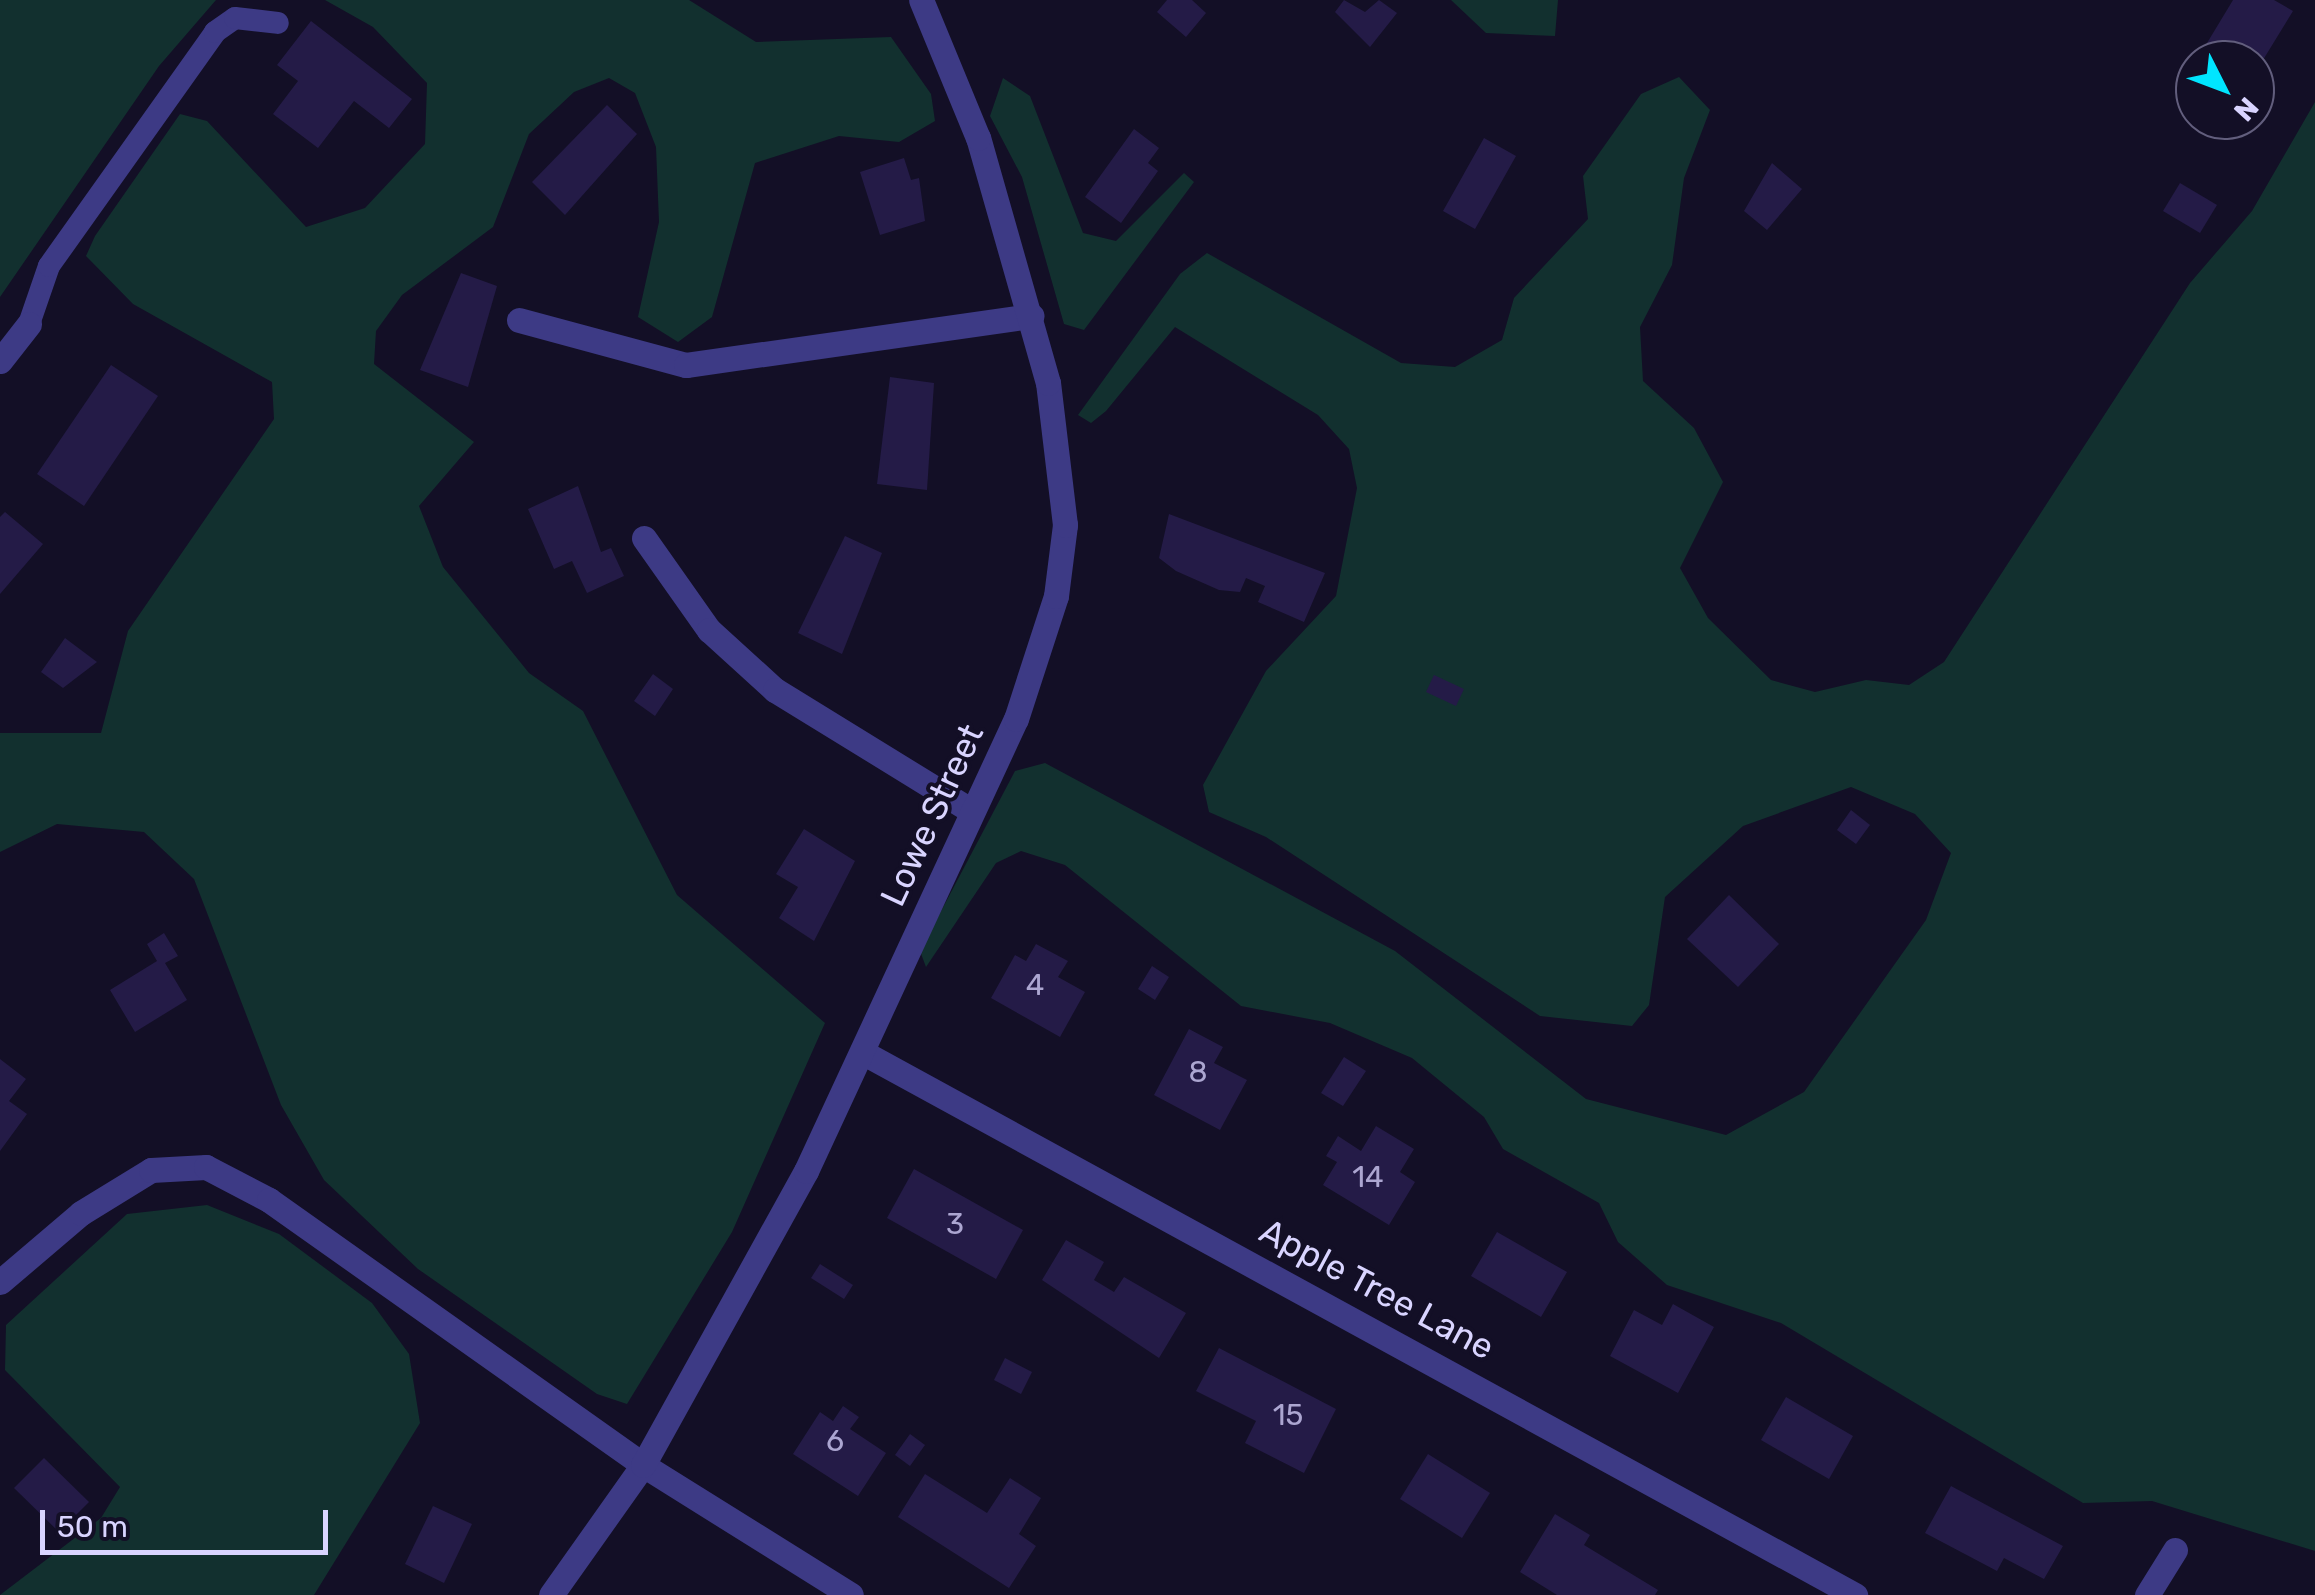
<!DOCTYPE html>
<html>
<head>
<meta charset="utf-8">
<style>
  body { margin:0 }
  #map { position:relative; width:2315px; height:1595px; overflow:hidden; background:#130f26; font-family:Rubik,sans-serif }
  div>[style] { position:absolute }
  [style*='--x'] { left:calc(var(--x)*1px); top:calc(var(--y)*1px); width:calc(var(--w)*1px); rotate:calc(var(--a)*1deg) }
  .green>* { inset:0; background:#12302f }
  .building>* { inset:0; background:#241b47 }
  .lane>* { height:22px; margin:-11px; padding:0 11px; transform-origin:11px; border-radius:11px; background:#3d3a85 }
  .street>* { height:25px; margin:-12.5px; padding:0 12.5px; transform-origin:12.5px; border-radius:12.5px; background:#3d3a85 }
  span { translate:-50% -50%; white-space:nowrap; text-align:center; line-height:1.15; -webkit-text-stroke:8px #130f26; paint-order:stroke }
  .number-label { font-size:30px; color:#aca6d1 }
  .number-label span { -webkit-text-stroke-width:0 }
  .street-label { font-size:35px; color:#d9d4ff }
  .north { position:absolute; left:2175px; top:40px; width:100px; height:100px; box-sizing:border-box; background:#130f26; border:2px solid #625e7d; border-radius:50%; rotate:132deg; font-size:28px; font-weight:700; line-height:40px; text-align:center; color:#d9d4ff }
  .north::after { content:''; display:block; margin:auto; width:35px; height:45px; background:#00e5ff; clip-path:polygon(50% 0,100% 100%,50% 72%,0 100%) }
  .scale { position:absolute; left:40px; top:1510px; width:288px; height:45px; box-sizing:border-box; border:5px solid #d9d4ff; border-top:0; padding-left:12px; font-size:30px; line-height:35px; white-space:nowrap; color:#d9d4ff; -webkit-text-stroke:8px #130f26; paint-order:stroke }
</style>
</head>
<body>
<div id="map">
  <div class="green">
    <i style="clip-path:polygon(0 0,216px 0,159px 66px,0 297px)"></i>
    <i style="clip-path:polygon(325px 0,689px 0,756px 42px,891px 37px,931px 94px,935px 121px,899px 142px,839px 136px,755px 163px,712px 317px,678px 342px,638px 317px,659px 222px,656px 147px,635px 93px,609px 78px,574px 92px,529px 134px,493px 227px,402px 295px,376px 331px,374px 364px,474px 442px,419px 506px,443px 567px,529px 673px,583px 711px,677px 895px,825px 1023px,732px 1232px,627px 1404px,597px 1394px,418px 1269px,324px 1180px,281px 1105px,194px 879px,144px 832px,57px 824px,0 852px,0 733px,101px 733px,128px 631px,274px 419px,272px 382px,133px 304px,86px 256px,95px 236px,180px 114px,207px 121px,306px 227px,365px 208px,425px 144px,427px 83px,373px 27px)"></i>
    <i style="clip-path:polygon(1451px 0,1558px 0,1555px 36px,1486px 33px)"></i>
    <i style="clip-path:polygon(1679px 77px,1710px 110px,1684px 178px,1672px 265px,1640px 327px,1643px 381px,1694px 428px,1723px 482px,1680px 568px,1708px 618px,1771px 680px,1815px 692px,1866px 680px,1909px 685px,1944px 662px,2190px 283px,2252px 211px,2315px 102px,2315px 1551px,2152px 1501px,2083px 1503px,1781px 1323px,1667px 1285px,1618px 1242px,1599px 1203px,1503px 1149px,1484px 1117px,1412px 1058px,1330px 1023px,1241px 1006px,1065px 865px,1021px 851px,996px 863px,926px 967px,920px 951px,1015px 771px,1045px 763px,1395px 951px,1586px 1099px,1726px 1135px,1804px 1092px,1926px 920px,1951px 853px,1915px 814px,1851px 787px,1743px 826px,1665px 897px,1649px 1005px,1632px 1026px,1540px 1016px,1266px 837px,1209px 812px,1203px 785px,1266px 671px,1336px 596px,1357px 488px,1349px 449px,1318px 415px,1175px 327px,1106px 411px,1091px 423px,1078px 415px,1180px 274px,1207px 253px,1401px 363px,1455px 367px,1502px 340px,1514px 298px,1588px 219px,1583px 176px,1641px 94px)"></i>
    <i style="clip-path:polygon(1003px 78px,1030px 96px,1083px 233px,1116px 241px,1184px 173px,1194px 182px,1084px 330px,1064px 324px,1022px 177px,990px 116px)"></i>
    <i style="clip-path:polygon(207px 1205px,279px 1234px,372px 1303px,409px 1354px,420px 1423px,314px 1595px,0 1595px,101px 1518px,120px 1487px,5px 1370px,6px 1325px,127px 1214px)"></i>
  </div>
  <div class="building">
    <i style="clip-path:polygon(1167px 0,1192px 0,1206px 13px,1186px 37px,1157px 12px)"></i>
    <i style="clip-path:polygon(1344px 0,1365px 12px,1379px 0,1397px 13px,1370px 47px,1335px 12px)"></i>
    <i style="clip-path:polygon(2233px 0,2274px 0,2293px 11px,2255px 73px,2255px 60px,2224px 60px,2204px 48px)"></i>
    <i style="clip-path:polygon(311px 21px,412px 99px,389px 128px,354px 101px,318px 148px,273px 114px,298px 81px,277px 65px)"></i>
    <i style="clip-path:polygon(607px 105px,637px 134px,565px 215px,532px 182px)"></i>
    <i style="clip-path:polygon(1134px 129px,1159px 148px,1148px 163px,1158px 171px,1121px 223px,1085px 197px)"></i>
    <i style="clip-path:polygon(1484px 138px,1516px 156px,1475px 229px,1443px 211px)"></i>
    <i style="clip-path:polygon(904px 158px,911px 180px,919px 178px,925px 221px,880px 235px,860px 172px)"></i>
    <i style="clip-path:polygon(1772px 163px,1802px 189px,1767px 230px,1744px 211px)"></i>
    <i style="clip-path:polygon(2180px 183px,2217px 205px,2200px 233px,2163px 211px)"></i>
    <i style="clip-path:polygon(461px 273px,497px 286px,468px 387px,420px 370px)"></i>
    <i style="clip-path:polygon(111px 365px,158px 396px,84px 506px,37px 474px)"></i>
    <i style="clip-path:polygon(890px 377px,934px 383px,927px 490px,877px 484px)"></i>
    <i style="clip-path:polygon(578px 486px,601px 552px,611px 548px,624px 576px,587px 593px,572px 561px,554px 569px,528px 509px)"></i>
    <i style="clip-path:polygon(5px 512px,43px 544px,0 594px,0 517px)"></i>
    <i style="clip-path:polygon(1169px 514px,1325px 573px,1304px 622px,1258px 602px,1265px 586px,1246px 578px,1240px 592px,1219px 590px,1176px 571px,1159px 558px)"></i>
    <i style="clip-path:polygon(845px 536px,882px 553px,842px 654px,798px 633px)"></i>
    <i style="clip-path:polygon(65px 638px,97px 662px,63px 688px,41px 672px)"></i>
    <i style="clip-path:polygon(653px 674px,673px 689px,655px 716px,634px 701px)"></i>
    <i style="clip-path:polygon(1434px 675px,1464px 689px,1456px 706px,1426px 692px)"></i>
    <i style="clip-path:polygon(1851px 810px,1870px 825px,1856px 844px,1837px 830px)"></i>
    <i style="clip-path:polygon(804px 829px,855px 861px,814px 941px,779px 918px,798px 887px,776px 874px)"></i>
    <i style="clip-path:polygon(1729px 895px,1779px 944px,1738px 987px,1687px 939px)"></i>
    <i style="clip-path:polygon(164px 933px,178px 956px,165px 963px,187px 1000px,135px 1032px,110px 990px,157px 961px,147px 944px)"></i>
    <i style="clip-path:polygon(1036px 944px,1068px 961px,1058px 977px,1085px 992px,1060px 1037px,991px 998px,1015px 955px,1026px 961px)"></i>
    <i style="clip-path:polygon(1152px 966px,1169px 977px,1155px 1000px,1138px 989px)"></i>
    <i style="clip-path:polygon(1189px 1029px,1223px 1047px,1214px 1063px,1247px 1080px,1220px 1130px,1154px 1095px)"></i>
    <i style="clip-path:polygon(1344px 1057px,1366px 1071px,1343px 1106px,1321px 1093px)"></i>
    <i style="clip-path:polygon(0 1059px,26px 1079px,9px 1101px,27px 1114px,0 1151px)"></i>
    <i style="clip-path:polygon(1376px 1126px,1414px 1149px,1400px 1172px,1415px 1182px,1389px 1225px,1323px 1185px,1337px 1162px,1326px 1156px,1338px 1136px,1361px 1151px)"></i>
    <i style="clip-path:polygon(914px 1169px,1023px 1230px,996px 1279px,887px 1218px)"></i>
    <i style="clip-path:polygon(1497px 1232px,1567px 1272px,1541px 1317px,1471px 1276px)"></i>
    <i style="clip-path:polygon(1066px 1240px,1104px 1262px,1094px 1280px,1114px 1292px,1124px 1277px,1186px 1313px,1159px 1358px,1042px 1280px)"></i>
    <i style="clip-path:polygon(820px 1264px,853px 1285px,844px 1299px,811px 1278px)"></i>
    <i style="clip-path:polygon(1673px 1304px,1714px 1327px,1678px 1393px,1610px 1356px,1634px 1310px,1662px 1325px)"></i>
    <i style="clip-path:polygon(1219px 1348px,1336px 1409px,1304px 1473px,1245px 1443px,1256px 1421px,1196px 1391px)"></i>
    <i style="clip-path:polygon(1005px 1358px,1032px 1372px,1021px 1394px,994px 1380px)"></i>
    <i style="clip-path:polygon(1786px 1397px,1853px 1436px,1829px 1479px,1761px 1440px)"></i>
    <i style="clip-path:polygon(843px 1406px,859px 1417px,850px 1429px,886px 1453px,858px 1496px,793px 1454px,820px 1412px,833px 1421px)"></i>
    <i style="clip-path:polygon(910px 1434px,925px 1445px,910px 1466px,895px 1455px)"></i>
    <i style="clip-path:polygon(1428px 1454px,1490px 1493px,1462px 1538px,1400px 1499px)"></i>
    <i style="clip-path:polygon(44px 1458px,89px 1502px,59px 1532px,14px 1488px)"></i>
    <i style="clip-path:polygon(925px 1474px,987px 1513px,1010px 1478px,1041px 1498px,1019px 1534px,1036px 1546px,1009px 1588px,898px 1517px)"></i>
    <i style="clip-path:polygon(1951px 1486px,2063px 1546px,2044px 1579px,2004px 1558px,1997px 1571px,1925px 1533px)"></i>
    <i style="clip-path:polygon(433px 1506px,472px 1524px,444px 1583px,405px 1564px)"></i>
    <i style="clip-path:polygon(1555px 1514px,1590px 1535px,1584px 1545px,1658px 1590px,1655px 1595px,1557px 1595px,1520px 1572px)"></i>
  </div>
  <div class="lane">
    <i style="--x:29;--y:324;--w:61;--a:-71"></i>
    <i style="--x:49;--y:266;--w:287;--a:-54.6"></i>
    <i style="--x:215;--y:32;--w:24;--a:-35"></i>
    <i style="--x:235;--y:18;--w:43;--a:6.6"></i>
  </div>
  <div class="street">
    <i style="--x:519;--y:320;--w:173;--a:15.1"></i>
    <i style="--x:686;--y:365;--w:349;--a:-8.1"></i>
    <i style="--x:0;--y:361;--w:47;--a:-51.9"></i>
    <i style="--x:644;--y:538;--w:113;--a:54.8"></i>
    <i style="--x:709;--y:630;--w:89;--a:42.3"></i>
    <i style="--x:775;--y:690;--w:229;--a:31.6"></i>
    <i style="--x:862;--y:1052;--w:1132;--a:28.67"></i>
    <i style="--x:0;--y:1282;--w:106;--a:-40.4"></i>
    <i style="--x:81;--y:1213;--w:82;--a:-31.6"></i>
    <i style="--x:151;--y:1170;--w:55;--a:-3.1"></i>
    <i style="--x:206;--y:1167;--w:71;--a:27.6"></i>
    <i style="--x:269;--y:1200;--w:458;--a:35.3"></i>
    <i style="--x:643;--y:1465;--w:245;--a:32"></i>
    <i style="--x:551;--y:1595;--w:159;--a:-54.7"></i>
    <i style="--x:643;--y:1465;--w:336;--a:-61"></i>
    <i style="--x:806;--y:1171;--w:498;--a:-65.1"></i>
    <i style="--x:1016;--y:719;--w:129;--a:-72"></i>
    <i style="--x:1056;--y:596;--w:72;--a:-82.8"></i>
    <i style="--x:1065;--y:525;--w:143;--a:-96.8"></i>
    <i style="--x:1048;--y:383;--w:255;--a:-105.9"></i>
    <i style="--x:978;--y:138;--w:149;--a:-112.4"></i>
    <i style="--x:2147;--y:1595;--w:53;--a:-58.1"></i>
  </div>
  <div class="number-label">
    <span style="left:1035px;top:985px">4</span>
    <span style="left:1198px;top:1072px">8</span>
    <span style="left:1368px;top:1177px">14</span>
    <span style="left:955px;top:1224px">3</span>
    <span style="left:1288px;top:1415px">15</span>
    <span style="left:835px;top:1441px">6</span>
  </div>
  <div class="street-label">
    <span style="left:932px;top:815px;rotate:-65deg">Lowe Street</span>
    <span style="left:1377px;top:1289px;rotate:28deg">Apple Tree Lane</span>
  </div>
  <div class="north">N</div>
  <div class="scale">50 m</div>
</div>
</body>
</html>
